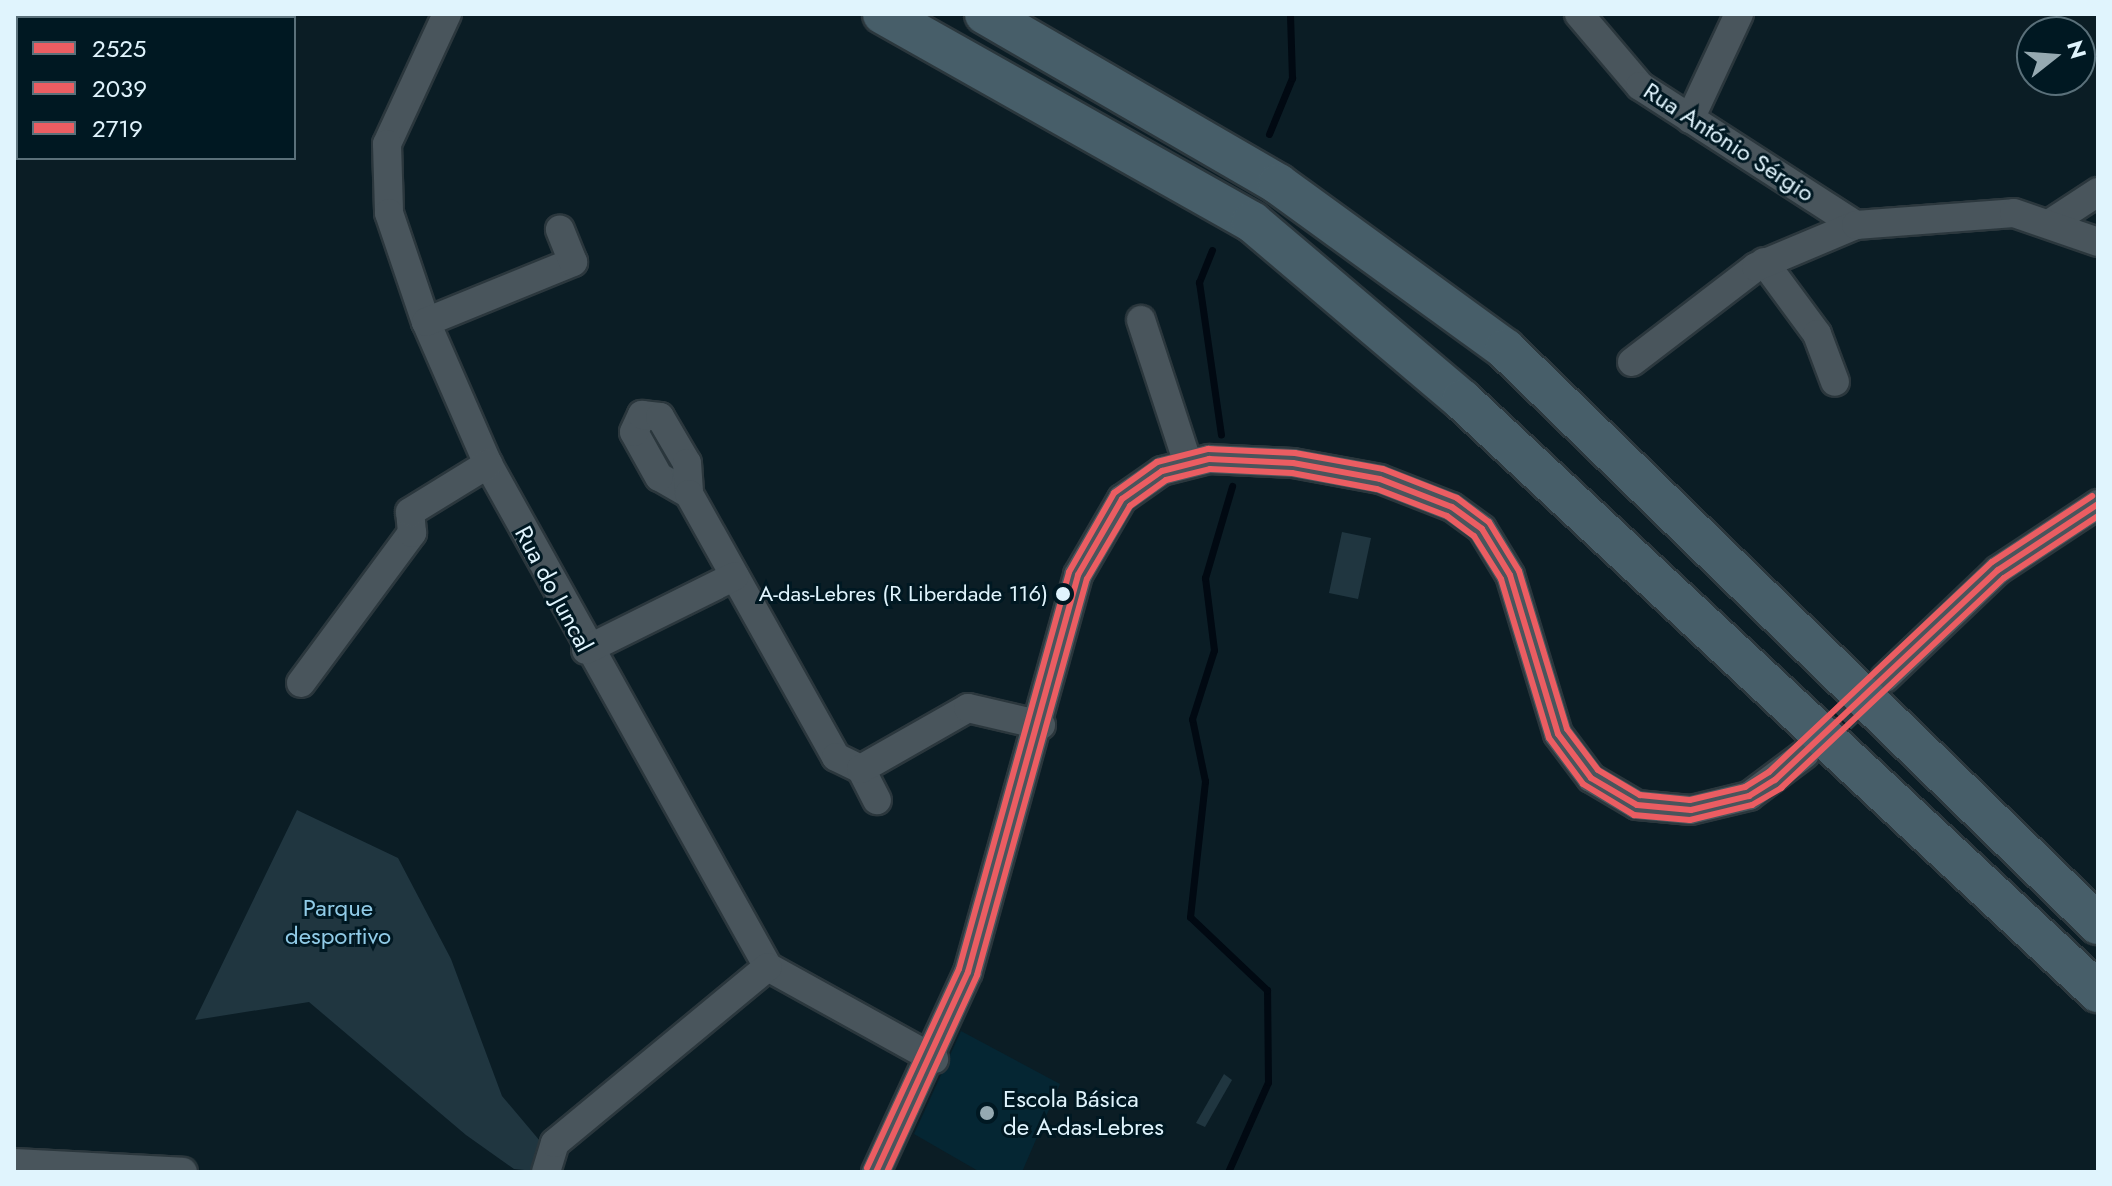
<!DOCTYPE html>
<html>
<head>
<meta charset="utf-8">
<style>
  body { margin:0 }
  #map { position:relative; width:2112px; height:1186px; overflow:hidden; background:#0b1d25; font-family:Jost,sans-serif }
  div>[style] { position:absolute }
  [style*='--x'] { left:calc(var(--x)*1px); top:calc(var(--y)*1px); width:calc(var(--w)*1px); rotate:calc(var(--a)*1deg) }
  .built>* { inset:0; background:#052633 }
  .green>* { inset:0; background:#203640 }
  .stream>* { height:7px; margin:-3.5px; padding:0 3.5px; transform-origin:3.5px; border-radius:3.5px; background:#010912 }
  .minor-tunnel>* { height:28px; margin-top:-14px; transform-origin:0; background:repeating-linear-gradient(90deg,#2b3d45 0 28px,transparent 0 42px) }
  .roads { filter:drop-shadow(2px 0 #2b373d) drop-shadow(-2px 0 #2b373d) drop-shadow(0 2px #2b373d) drop-shadow(0 -2px #2b373d) }
  .minor>* { height:28px; margin:-14px; padding:0 14px; transform-origin:14px; border-radius:14px; background:#49555c }
  .highway>* { height:40px; margin:-20px; padding:0 20px; transform-origin:20px; border-radius:20px; background:#475e69 }
  .bus-1>* { height:6px; margin:-3px; padding:0 3px; transform-origin:3px; border-radius:3px; background:#eb5d62 }
  .bus-2>* { height:6px; margin:-3px; padding:0 3px; transform-origin:3px; border-radius:3px; background:#eb5d62 }
  .bus-3>* { height:6px; margin:-3px; padding:0 3px; transform-origin:3px; border-radius:3px; background:#eb5d62 }
  .dots>* { width:22px; height:22px; translate:-50% -50%; box-sizing:border-box; border:4px solid #001822; border-radius:50% }
  span { translate:-50% -50%; white-space:nowrap; text-align:center; line-height:1.15; -webkit-text-stroke:6px #001822; paint-order:stroke }
  .bus-label { font-size:22px; color:#e0f4fd }
  .right { translate:-100% -50%; text-align:right }
  .street-label { font-size:24px; color:#e0f4fd }
  .park-label { font-size:24px; color:#90cbe7 }
  .poi-label { font-size:24px; color:#e0f4fd }
  .left { translate:0 -50%; text-align:left }
  .frame { position:absolute; inset:0; border:16px solid #e0f4fd; pointer-events:none }
  .legend { position:absolute; left:16px; top:16px; width:280px; height:144px; box-sizing:border-box; background:#001822; border:2px solid #5a707a; margin:0; padding:10px 14px; list-style:none; font-size:24px; color:#e0f4fd }
  .legend li { display:flex; align-items:center; gap:16px; height:40px }
  .legend b { width:40px; border:2px solid #5a707a }
  .north { position:absolute; left:2016px; top:16px; width:80px; height:80px; box-sizing:border-box; background:#001822; border:2px solid #5a707a; border-radius:50%; rotate:73deg; font-size:22px; font-weight:700; line-height:32px; text-align:center; color:#e0f4fd }
  .north::after { content:''; display:block; margin:auto; width:28px; height:36px; background:#95a9b1; clip-path:polygon(50% 0,100% 100%,50% 72%,0 100%) }
</style>
</head>
<body>
<div id="map">
  <div class="built">
    <i style="clip-path:polygon(961px 1031px,1060px 1084px,1022px 1172px,980px 1172px,914px 1134px)"></i>
  </div>
  <div class="green">
    <i style="clip-path:polygon(1342px 532px,1371px 538px,1358px 599px,1329px 593px)"></i>
    <i style="clip-path:polygon(297px 810px,398px 858px,451px 959px,502px 1096px,540px 1141px,534px 1171px,514px 1169px,466px 1135px,309px 1002px,195px 1020px)"></i>
    <i style="clip-path:polygon(1224px 1074px,1232px 1080px,1205px 1127px,1196px 1123px)"></i>
  </div>
  <div class="stream">
    <i style="--x:1269;--y:134;--w:61;--a:-67.7"></i>
    <i style="--x:1292;--y:78;--w:64;--a:-91.8"></i>
    <i style="--x:1212;--y:250;--w:35;--a:112"></i>
    <i style="--x:1199;--y:282;--w:154;--a:81.8"></i>
    <i style="--x:1228;--y:1172;--w:98;--a:-66"></i>
    <i style="--x:1268;--y:1082;--w:92;--a:-90.6"></i>
    <i style="--x:1267;--y:990;--w:106;--a:-136.5"></i>
    <i style="--x:1190;--y:917;--w:137;--a:-83.7"></i>
    <i style="--x:1205;--y:781;--w:63;--a:-101.8"></i>
    <i style="--x:1192;--y:719;--w:72;--a:-72.3"></i>
    <i style="--x:1214;--y:650;--w:73;--a:-97.1"></i>
    <i style="--x:1205;--y:578;--w:96;--a:-73.6"></i>
  </div>
  <div class="minor-tunnel">
    <i style="--x:1811;--y:748;--w:91;--a:-43.2"></i>
  </div>
  <div class="roads">
    <div class="minor">
      <i style="--x:447;--y:14;--w:143;--a:114.8"></i>
      <i style="--x:387;--y:144;--w:69;--a:88.3"></i>
      <i style="--x:389;--y:213;--w:115;--a:71.3"></i>
      <i style="--x:426;--y:322;--w:155;--a:66.4"></i>
      <i style="--x:488;--y:464;--w:576;--a:60.9"></i>
      <i style="--x:768;--y:967;--w:190;--a:29"></i>
      <i style="--x:1579;--y:14;--w:94;--a:49.7"></i>
      <i style="--x:1640;--y:86;--w:257;--a:32.8"></i>
      <i style="--x:1690;--y:119;--w:116;--a:-65"></i>
      <i style="--x:2052;--y:222;--w:55;--a:-33.1"></i>
      <i style="--x:1764;--y:262;--w:89;--a:53.6"></i>
      <i style="--x:1817;--y:334;--w:51;--a:69.4"></i>
      <i style="--x:1141;--y:320;--w:148;--a:71.9"></i>
      <i style="--x:426;--y:322;--w:159;--a:-22.2"></i>
      <i style="--x:573;--y:262;--w:35;--a:-112"></i>
      <i style="--x:1632;--y:362;--w:156;--a:-37.5"></i>
      <i style="--x:1756;--y:267;--w:108;--a:-22.8"></i>
      <i style="--x:1856;--y:225;--w:158;--a:-4.3"></i>
      <i style="--x:2014;--y:213;--w:89;--a:19"></i>
      <i style="--x:689;--y:494;--w:34;--a:-150"></i>
      <i style="--x:659;--y:477;--w:51;--a:-119.1"></i>
      <i style="--x:634;--y:432;--w:19;--a:-65"></i>
      <i style="--x:642;--y:415;--w:18;--a:6"></i>
      <i style="--x:660;--y:417;--w:53;--a:59.6"></i>
      <i style="--x:687;--y:463;--w:31;--a:86"></i>
      <i style="--x:689;--y:494;--w:301;--a:60.8"></i>
      <i style="--x:836;--y:757;--w:28;--a:26"></i>
      <i style="--x:861;--y:769;--w:35;--a:63"></i>
      <i style="--x:586;--y:650;--w:166;--a:-26.4"></i>
      <i style="--x:1885;--y:678;--w:156;--a:-43.7"></i>
      <i style="--x:1998;--y:570;--w:120;--a:-33.4"></i>
      <i style="--x:301;--y:683;--w:187;--a:-53.5"></i>
      <i style="--x:412;--y:533;--w:21;--a:-95"></i>
      <i style="--x:410;--y:512;--w:92;--a:-31.6"></i>
      <i style="--x:861;--y:769;--w:123;--a:-29.7"></i>
      <i style="--x:968;--y:708;--w:75;--a:13.1"></i>
      <i style="--x:14;--y:1163;--w:169;--a:3"></i>
      <i style="--x:546;--y:1172;--w:30;--a:-73"></i>
      <i style="--x:555;--y:1143;--w:276;--a:-39.6"></i>
      <i style="--x:876;--y:1172;--w:220;--a:-65.3"></i>
      <i style="--x:968;--y:972;--w:412;--a:-74.5"></i>
      <i style="--x:1078;--y:575;--w:88;--a:-59.9"></i>
      <i style="--x:1122;--y:499;--w:49;--a:-35"></i>
      <i style="--x:1162;--y:471;--w:49;--a:-14.3"></i>
      <i style="--x:1209;--y:459;--w:84;--a:2.7"></i>
      <i style="--x:1293;--y:463;--w:88;--a:10.4"></i>
      <i style="--x:1380;--y:479;--w:77;--a:21.3"></i>
      <i style="--x:1452;--y:507;--w:37;--a:36"></i>
      <i style="--x:1482;--y:529;--w:54;--a:58.7"></i>
      <i style="--x:1510;--y:575;--w:166;--a:73.2"></i>
      <i style="--x:1558;--y:734;--w:55;--a:53.1"></i>
      <i style="--x:1591;--y:778;--w:53;--a:30.4"></i>
      <i style="--x:1637;--y:805;--w:54;--a:5.3"></i>
      <i style="--x:1691;--y:810;--w:60;--a:-13.6"></i>
      <i style="--x:1749;--y:796;--w:70;--a:-36.9"></i>
    </div>
    <div class="highway">
      <i style="--x:883;--y:14;--w:424;--a:29.4"></i>
      <i style="--x:1252;--y:222;--w:275;--a:40.3"></i>
      <i style="--x:1462;--y:400;--w:869;--a:42.95"></i>
      <i style="--x:985;--y:14;--w:339;--a:30.1"></i>
      <i style="--x:1278;--y:184;--w:281;--a:36"></i>
      <i style="--x:1505;--y:349;--w:826;--a:44.12"></i>
    </div>
  </div>
  <div class="bus-1">
    <i style="--x:876;--y:1172;--w:220;--a:-65.3"></i>
    <i style="--x:968;--y:972;--w:412;--a:-74.5"></i>
    <i style="--x:1078;--y:575;--w:88;--a:-59.9"></i>
    <i style="--x:1122;--y:499;--w:49;--a:-35"></i>
    <i style="--x:1162;--y:471;--w:49;--a:-14.3"></i>
    <i style="--x:1209;--y:459;--w:84;--a:2.7"></i>
    <i style="--x:1293;--y:463;--w:88;--a:10.4"></i>
    <i style="--x:1380;--y:479;--w:77;--a:21.3"></i>
    <i style="--x:1452;--y:507;--w:37;--a:36"></i>
    <i style="--x:1482;--y:529;--w:54;--a:58.7"></i>
    <i style="--x:1510;--y:575;--w:166;--a:73.2"></i>
    <i style="--x:1558;--y:734;--w:55;--a:53.1"></i>
    <i style="--x:1591;--y:778;--w:53;--a:30.4"></i>
    <i style="--x:1637;--y:805;--w:54;--a:5.3"></i>
    <i style="--x:1691;--y:810;--w:60;--a:-13.6"></i>
    <i style="--x:1749;--y:796;--w:31;--a:-32"></i>
    <i style="--x:1775;--y:780;--w:306;--a:-43.3"></i>
    <i style="--x:1998;--y:570;--w:120;--a:-33.4"></i>
  </div>
  <div class="bus-2">
    <i style="--x:887;--y:1172;--w:217;--a:-65.4"></i>
    <i style="--x:977;--y:975;--w:411;--a:-74.5"></i>
    <i style="--x:1087;--y:579;--w:85;--a:-59.5"></i>
    <i style="--x:1130;--y:506;--w:44;--a:-35.8"></i>
    <i style="--x:1166;--y:480;--w:45;--a:-14"></i>
    <i style="--x:1210;--y:469;--w:82;--a:2.8"></i>
    <i style="--x:1292;--y:473;--w:86;--a:10.7"></i>
    <i style="--x:1377;--y:489;--w:75;--a:21.1"></i>
    <i style="--x:1447;--y:516;--w:34;--a:37"></i>
    <i style="--x:1474;--y:536;--w:51;--a:57.9"></i>
    <i style="--x:1501;--y:579;--w:166;--a:73.2"></i>
    <i style="--x:1549;--y:738;--w:57;--a:53.5"></i>
    <i style="--x:1583;--y:784;--w:60;--a:31.3"></i>
    <i style="--x:1634;--y:815;--w:56;--a:5.1"></i>
    <i style="--x:1690;--y:820;--w:64;--a:-13.6"></i>
    <i style="--x:1752;--y:805;--w:34;--a:-30"></i>
    <i style="--x:1781;--y:788;--w:306;--a:-43.3"></i>
    <i style="--x:2004;--y:578;--w:113;--a:-33.4"></i>
  </div>
  <div class="bus-3">
    <i style="--x:867;--y:1168;--w:219;--a:-65.2"></i>
    <i style="--x:959;--y:969;--w:412;--a:-74.5"></i>
    <i style="--x:1069;--y:572;--w:91;--a:-60.3"></i>
    <i style="--x:1114;--y:493;--w:53;--a:-35.8"></i>
    <i style="--x:1157;--y:462;--w:53;--a:-14.3"></i>
    <i style="--x:1208;--y:449;--w:87;--a:2.6"></i>
    <i style="--x:1295;--y:453;--w:89;--a:10.3"></i>
    <i style="--x:1383;--y:469;--w:79;--a:21.4"></i>
    <i style="--x:1457;--y:498;--w:40;--a:37"></i>
    <i style="--x:1489;--y:522;--w:57;--a:58.5"></i>
    <i style="--x:1519;--y:571;--w:165;--a:73.1"></i>
    <i style="--x:1567;--y:729;--w:51;--a:52.9"></i>
    <i style="--x:1598;--y:770;--w:49;--a:30.8"></i>
    <i style="--x:1640;--y:795;--w:50;--a:5.7"></i>
    <i style="--x:1690;--y:800;--w:57;--a:-13.3"></i>
    <i style="--x:1745;--y:787;--w:28;--a:-32"></i>
    <i style="--x:1769;--y:772;--w:306;--a:-43.3"></i>
    <i style="--x:1992;--y:562;--w:120;--a:-33.4"></i>
  </div>
  <div class="dots">
    <i style="left:1063px;top:594px;background:#e0f4fd"></i>
    <i style="left:987px;top:1113px;background:#95a9b1"></i>
  </div>
  <div class="bus-label">
    <span class="right" style="left:1048px;top:594px">A-das-Lebres (R Liberdade 116)</span>
  </div>
  <div class="street-label">
    <span style="left:1729px;top:142px;rotate:33deg">Rua António Sérgio</span>
    <span style="left:554px;top:589px;rotate:62deg">Rua do Juncal</span>
  </div>
  <div class="park-label">
    <span style="left:338px;top:922px">Parque<br>desportivo</span>
  </div>
  <div class="poi-label">
    <span class="left" style="left:1003px;top:1113px">Escola Básica<br>de A-das-Lebres</span>
  </div>
  <div class="frame"></div>
  <ul class="legend">
  <li><b style="height:10px;background:#eb5d62"></b>2525</li>
  <li><b style="height:10px;background:#eb5d62"></b>2039</li>
  <li><b style="height:10px;background:#eb5d62"></b>2719</li>
  </ul>
  <div class="north">N</div>
</div>
</body>
</html>
